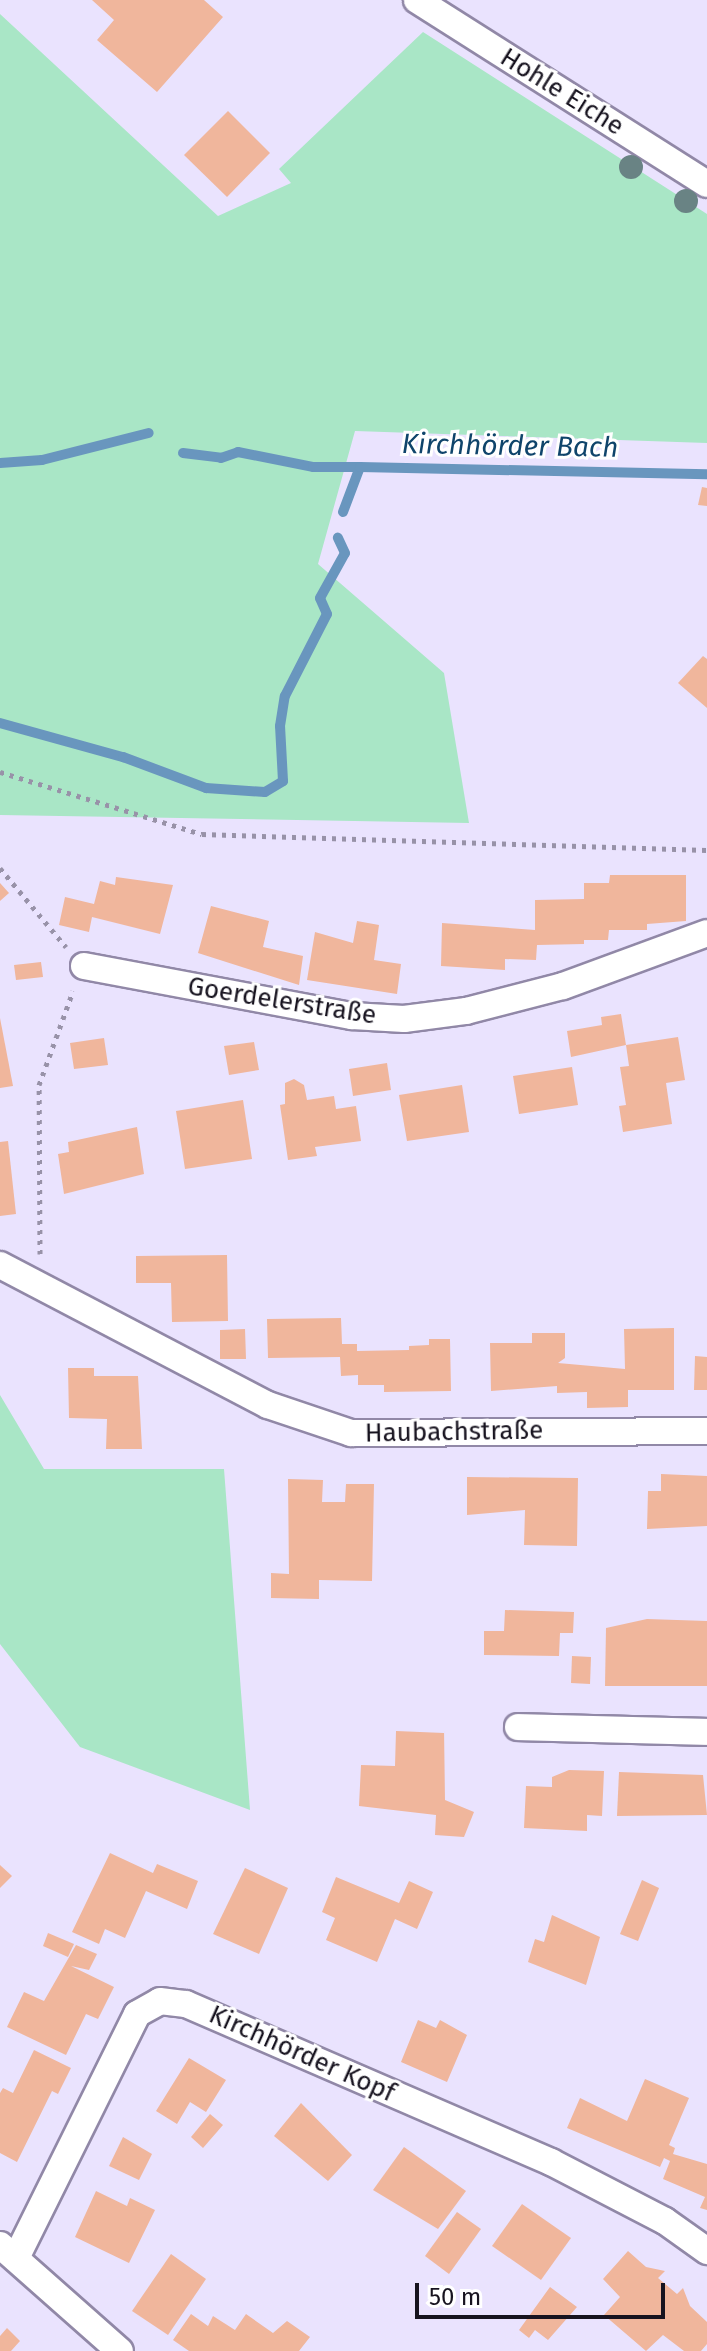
<!DOCTYPE html>
<html>
<head>
<meta charset="utf-8">
<style>
  body { margin:0 }
  #map { position:relative; width:707px; height:2351px; overflow:hidden; background:#eae3fe; font-family:"Fira Sans",sans-serif }
  div>[style] { position:absolute }
  [style*='--x'] { left:calc(var(--x)*1px); top:calc(var(--y)*1px); width:calc(var(--w)*1px); rotate:calc(var(--a)*1deg) }
  .green>* { inset:0; background:#a9e6c6 }
  .stream>* { height:10px; margin:-5px; padding:0 5px; transform-origin:5px; border-radius:5px; background:#6996be }
  .building>* { inset:0; background:#f0b69c }
  .path>* { height:5px; margin-top:-2.5px; transform-origin:0; background:repeating-linear-gradient(90deg,#9892a8 0 4px,transparent 0 10px) }
  .roads { filter:drop-shadow(2px 0 #9188a7) drop-shadow(-2px 0 #9188a7) drop-shadow(0 2px #9188a7) drop-shadow(0 -2px #9188a7) }
  .minor>* { height:26px; margin:-13px; padding:0 13px; transform-origin:13px; border-radius:13px; background:#fff }
  .trees>* { width:24px; height:24px; margin:-12px; border-radius:50%; background:#698384 }
  span { translate:-50% -50%; white-space:nowrap; text-align:center; line-height:1.15; -webkit-text-stroke:6px #fff; paint-order:stroke }
  .street-label { font-size:26px; color:#17131f }
  .water-label { font-size:28px; color:#0f446b; font-style:italic }
  .scale { position:absolute; left:415px; top:2283px; width:250px; height:36px; box-sizing:border-box; border:4px solid #17131f; border-top:0; padding-left:10px; font-size:24px; line-height:28px; white-space:nowrap; color:#17131f; -webkit-text-stroke:6px #fff; paint-order:stroke }
</style>
</head>
<body>
<div id="map">
  <div class="green">
    <i style="clip-path:polygon(0 14px,218px 216px,291px 183px,279px 169px,423px 32px,707px 214px,707px 443px,355px 431px,318px 564px,444px 673px,469px 823px,0 815px)"></i>
    <i style="clip-path:polygon(0 1395px,44px 1469px,224px 1469px,250px 1810px,80px 1747px,0 1644px)"></i>
  </div>
  <div class="stream">
    <i style="--x:183;--y:453;--w:38;--a:7"></i>
    <i style="--x:221;--y:458;--w:18;--a:-19"></i>
    <i style="--x:238;--y:452;--w:76;--a:11.3"></i>
    <i style="--x:313;--y:467;--w:47;--a:0"></i>
    <i style="--x:0;--y:463;--w:42;--a:-4.1"></i>
    <i style="--x:42;--y:460;--w:110;--a:-14.2"></i>
    <i style="--x:343;--y:512;--w:48;--a:-69.3"></i>
    <i style="--x:360;--y:467;--w:347;--a:1.2"></i>
    <i style="--x:0;--y:723;--w:128;--a:15.5"></i>
    <i style="--x:123;--y:757;--w:89;--a:20.5"></i>
    <i style="--x:206;--y:788;--w:59;--a:3.9"></i>
    <i style="--x:265;--y:792;--w:21;--a:-31"></i>
    <i style="--x:283;--y:781;--w:55;--a:-93.1"></i>
    <i style="--x:280;--y:726;--w:30;--a:-81"></i>
    <i style="--x:285;--y:696;--w:92;--a:-62.9"></i>
    <i style="--x:327;--y:614;--w:17;--a:-114"></i>
    <i style="--x:320;--y:598;--w:51;--a:-60.9"></i>
    <i style="--x:345;--y:553;--w:17;--a:-115"></i>
  </div>
  <div class="building">
    <i style="clip-path:polygon(92px 0,204px 0,223px 17px,157px 92px,97px 40px,114px 20px)"></i>
    <i style="clip-path:polygon(228px 111px,270px 153px,227px 197px,184px 155px)"></i>
    <i style="clip-path:polygon(702px 487px,707px 488px,707px 506px,698px 505px)"></i>
    <i style="clip-path:polygon(703px 656px,707px 659px,707px 708px,678px 683px)"></i>
    <i style="clip-path:polygon(610px 875px,686px 875px,686px 921px,647px 924px,647px 930px,609px 930px,608px 940px,584px 940px,584px 944px,537px 945px,536px 960px,505px 959px,505px 970px,441px 966px,442px 923px,535px 930px,535px 900px,584px 899px,584px 883px,609px 883px)"></i>
    <i style="clip-path:polygon(116px 877px,173px 885px,160px 934px,92px 917px,89px 932px,59px 925px,65px 897px,94px 904px,100px 881px,115px 885px)"></i>
    <i style="clip-path:polygon(0 883px,9px 893px,0 901px)"></i>
    <i style="clip-path:polygon(211px 906px,269px 921px,263px 947px,303px 956px,299px 985px,198px 953px)"></i>
    <i style="clip-path:polygon(357px 921px,379px 925px,374px 960px,401px 964px,397px 994px,307px 980px,315px 932px,353px 943px)"></i>
    <i style="clip-path:polygon(41px 962px,43px 977px,16px 980px,14px 965px)"></i>
    <i style="clip-path:polygon(621px 1014px,626px 1045px,571px 1057px,567px 1031px,602px 1025px,601px 1017px)"></i>
    <i style="clip-path:polygon(0 1018px,13px 1086px,0 1088px)"></i>
    <i style="clip-path:polygon(678px 1037px,685px 1080px,666px 1083px,672px 1124px,623px 1132px,619px 1106px,626px 1105px,620px 1067px,629px 1066px,626px 1045px)"></i>
    <i style="clip-path:polygon(104px 1038px,108px 1065px,74px 1069px,70px 1043px)"></i>
    <i style="clip-path:polygon(254px 1042px,259px 1070px,229px 1075px,224px 1046px)"></i>
    <i style="clip-path:polygon(387px 1063px,391px 1090px,353px 1096px,349px 1069px)"></i>
    <i style="clip-path:polygon(572px 1067px,578px 1105px,519px 1114px,513px 1076px)"></i>
    <i style="clip-path:polygon(294px 1079px,304px 1085px,307px 1100px,334px 1096px,336px 1109px,356px 1106px,361px 1141px,315px 1147px,317px 1156px,288px 1160px,280px 1105px,285px 1104px,285px 1083px)"></i>
    <i style="clip-path:polygon(462px 1085px,469px 1132px,407px 1141px,399px 1095px)"></i>
    <i style="clip-path:polygon(243px 1100px,252px 1159px,185px 1169px,176px 1111px)"></i>
    <i style="clip-path:polygon(137px 1127px,144px 1174px,64px 1194px,58px 1154px,69px 1152px,68px 1142px)"></i>
    <i style="clip-path:polygon(8px 1141px,16px 1214px,0 1216px,0 1142px)"></i>
    <i style="clip-path:polygon(227px 1255px,228px 1321px,172px 1322px,171px 1283px,136px 1283px,136px 1256px)"></i>
    <i style="clip-path:polygon(341px 1318px,342px 1344px,357px 1344px,357px 1351px,409px 1350px,409px 1346px,429px 1345px,429px 1339px,450px 1339px,451px 1391px,384px 1392px,384px 1385px,358px 1385px,358px 1375px,341px 1376px,340px 1357px,268px 1358px,267px 1319px)"></i>
    <i style="clip-path:polygon(674px 1328px,674px 1390px,628px 1390px,628px 1407px,587px 1408px,587px 1392px,557px 1393px,557px 1386px,491px 1391px,490px 1343px,532px 1343px,532px 1333px,565px 1333px,565px 1358px,558px 1363px,625px 1369px,624px 1329px)"></i>
    <i style="clip-path:polygon(245px 1329px,246px 1359px,220px 1359px,220px 1330px)"></i>
    <i style="clip-path:polygon(695px 1356px,707px 1357px,707px 1390px,694px 1390px)"></i>
    <i style="clip-path:polygon(68px 1368px,94px 1368px,94px 1376px,138px 1376px,142px 1449px,106px 1449px,107px 1419px,69px 1418px)"></i>
    <i style="clip-path:polygon(661px 1474px,707px 1476px,707px 1526px,647px 1529px,648px 1491px,661px 1491px)"></i>
    <i style="clip-path:polygon(467px 1477px,578px 1478px,577px 1546px,524px 1545px,525px 1510px,467px 1515px)"></i>
    <i style="clip-path:polygon(288px 1479px,323px 1480px,322px 1502px,345px 1502px,346px 1484px,374px 1484px,372px 1581px,319px 1580px,319px 1599px,271px 1598px,271px 1573px,289px 1574px)"></i>
    <i style="clip-path:polygon(505px 1610px,574px 1612px,573px 1633px,560px 1633px,559px 1656px,484px 1655px,484px 1631px,504px 1631px)"></i>
    <i style="clip-path:polygon(647px 1619px,707px 1621px,707px 1686px,605px 1686px,606px 1628px)"></i>
    <i style="clip-path:polygon(572px 1656px,591px 1657px,590px 1684px,571px 1683px)"></i>
    <i style="clip-path:polygon(444px 1728px,445px 1800px,474px 1812px,464px 1837px,435px 1835px,436px 1815px,359px 1806px,361px 1765px,395px 1766px,396px 1731px,444px 1733px)"></i>
    <i style="clip-path:polygon(569px 1770px,604px 1771px,602px 1816px,587px 1815px,587px 1831px,524px 1828px,526px 1786px,552px 1787px,552px 1777px)"></i>
    <i style="clip-path:polygon(619px 1772px,703px 1775px,707px 1815px,617px 1816px)"></i>
    <i style="clip-path:polygon(110px 1853px,153px 1873px,157px 1864px,198px 1881px,187px 1909px,146px 1891px,125px 1938px,105px 1929px,99px 1944px,72px 1932px)"></i>
    <i style="clip-path:polygon(0 1865px,12px 1876px,0 1888px)"></i>
    <i style="clip-path:polygon(245px 1868px,288px 1888px,259px 1954px,213px 1934px)"></i>
    <i style="clip-path:polygon(336px 1877px,399px 1903px,409px 1881px,433px 1892px,417px 1929px,395px 1919px,377px 1962px,326px 1940px,335px 1918px,322px 1912px)"></i>
    <i style="clip-path:polygon(642px 1880px,659px 1888px,638px 1941px,620px 1934px)"></i>
    <i style="clip-path:polygon(552px 1915px,600px 1937px,586px 1985px,528px 1962px,535px 1939px,544px 1942px)"></i>
    <i style="clip-path:polygon(48px 1933px,74px 1944px,68px 1957px,43px 1946px)"></i>
    <i style="clip-path:polygon(76px 1945px,97px 1954px,89px 1970px,71px 1966px,114px 1987px,98px 2019px,86px 2014px,66px 2055px,7px 2027px,24px 1992px,44px 2001px)"></i>
    <i style="clip-path:polygon(418px 2020px,436px 2028px,440px 2020px,467px 2035px,447px 2082px,401px 2062px)"></i>
    <i style="clip-path:polygon(34px 2050px,71px 2068px,58px 2094px,52px 2091px,17px 2162px,0 2153px,0 2093px,3px 2088px,13px 2093px)"></i>
    <i style="clip-path:polygon(189px 2058px,226px 2080px,206px 2112px,190px 2102px,177px 2124px,156px 2111px)"></i>
    <i style="clip-path:polygon(645px 2079px,689px 2098px,669px 2145px,675px 2148px,673px 2154px,707px 2164px,707px 2210px,700px 2208px,705px 2197px,663px 2179px,670px 2161px,664px 2158px,660px 2167px,567px 2128px,580px 2098px,627px 2121px)"></i>
    <i style="clip-path:polygon(301px 2103px,352px 2155px,328px 2181px,274px 2136px)"></i>
    <i style="clip-path:polygon(210px 2114px,223px 2125px,203px 2148px,191px 2137px)"></i>
    <i style="clip-path:polygon(123px 2137px,152px 2154px,139px 2180px,109px 2166px)"></i>
    <i style="clip-path:polygon(404px 2147px,466px 2191px,438px 2229px,373px 2190px)"></i>
    <i style="clip-path:polygon(96px 2191px,127px 2206px,130px 2198px,155px 2210px,129px 2263px,75px 2237px)"></i>
    <i style="clip-path:polygon(522px 2204px,571px 2238px,541px 2280px,492px 2246px)"></i>
    <i style="clip-path:polygon(457px 2212px,481px 2229px,449px 2274px,425px 2256px)"></i>
    <i style="clip-path:polygon(628px 2251px,646px 2267px,665px 2271px,658px 2278px,677px 2294px,683px 2288px,690px 2306px,707px 2322px,707px 2344px,701px 2351px,684px 2351px,663px 2335px,646px 2351px,604px 2315px,620px 2297px,603px 2279px)"></i>
    <i style="clip-path:polygon(171px 2254px,206px 2279px,168px 2335px,132px 2311px)"></i>
    <i style="clip-path:polygon(550px 2287px,577px 2307px,548px 2340px,535px 2330px,529px 2338px,519px 2330px)"></i>
    <i style="clip-path:polygon(191px 2314px,208px 2326px,213px 2316px,235px 2330px,246px 2314px,273px 2333px,287px 2321px,310px 2337px,299px 2351px,189px 2351px,173px 2340px)"></i>
    <i style="clip-path:polygon(7px 2328px,20px 2341px,11px 2351px,0 2351px,0 2336px)"></i>
  </div>
  <div class="path">
    <i style="--x:0;--y:772;--w:211;--a:17.1"></i>
    <i style="--x:202;--y:834;--w:505;--a:1.81"></i>
    <i style="--x:0;--y:868;--w:103;--a:50.1"></i>
    <i style="--x:40;--y:1254;--w:169;--a:-90.3"></i>
    <i style="--x:39;--y:1085;--w:100;--a:-70.1"></i>
  </div>
  <div class="roads">
    <div class="minor">
      <i style="--x:417;--y:0;--w:343;--a:32.4"></i>
      <i style="--x:84;--y:966;--w:273;--a:10.6"></i>
      <i style="--x:352;--y:1016;--w:52;--a:3.3"></i>
      <i style="--x:404;--y:1019;--w:63;--a:-7.4"></i>
      <i style="--x:466;--y:1011;--w:100;--a:-14.5"></i>
      <i style="--x:563;--y:986;--w:153;--a:-20.2"></i>
      <i style="--x:0;--y:1265;--w:302;--a:27.6"></i>
      <i style="--x:268;--y:1405;--w:88;--a:18.6"></i>
      <i style="--x:351;--y:1433;--w:356;--a:-0.3"></i>
      <i style="--x:518;--y:1727;--w:189;--a:1.5"></i>
      <i style="--x:0;--y:2245;--w:160;--a:41.5"></i>
      <i style="--x:16;--y:2258;--w:272;--a:-63.6"></i>
      <i style="--x:137;--y:2014;--w:26;--a:-29"></i>
      <i style="--x:160;--y:2001;--w:26;--a:7"></i>
      <i style="--x:186;--y:2004;--w:398;--a:23.4"></i>
      <i style="--x:551;--y:2162;--w:128;--a:27.4"></i>
      <i style="--x:665;--y:2221;--w:52;--a:35.5"></i>
    </div>
  </div>
  <div class="trees">
    <i style="left:631px;top:167px"></i>
    <i style="left:686px;top:201px"></i>
  </div>
  <div class="street-label">
    <span style="left:562px;top:92px;rotate:32deg">Hohle Eiche</span>
    <span style="left:282px;top:1001px;rotate:9deg">Goerdelerstraße</span>
    <span style="left:454px;top:1432px;rotate:-1deg">Haubachstraße</span>
    <span style="left:302px;top:2054px;rotate:24deg">Kirchhörder Kopf</span>
  </div>
  <div class="water-label">
    <span style="left:510px;top:446px;rotate:1deg">Kirchhörder Bach</span>
  </div>
  <div class="scale">50 m</div>
</div>
</body>
</html>
